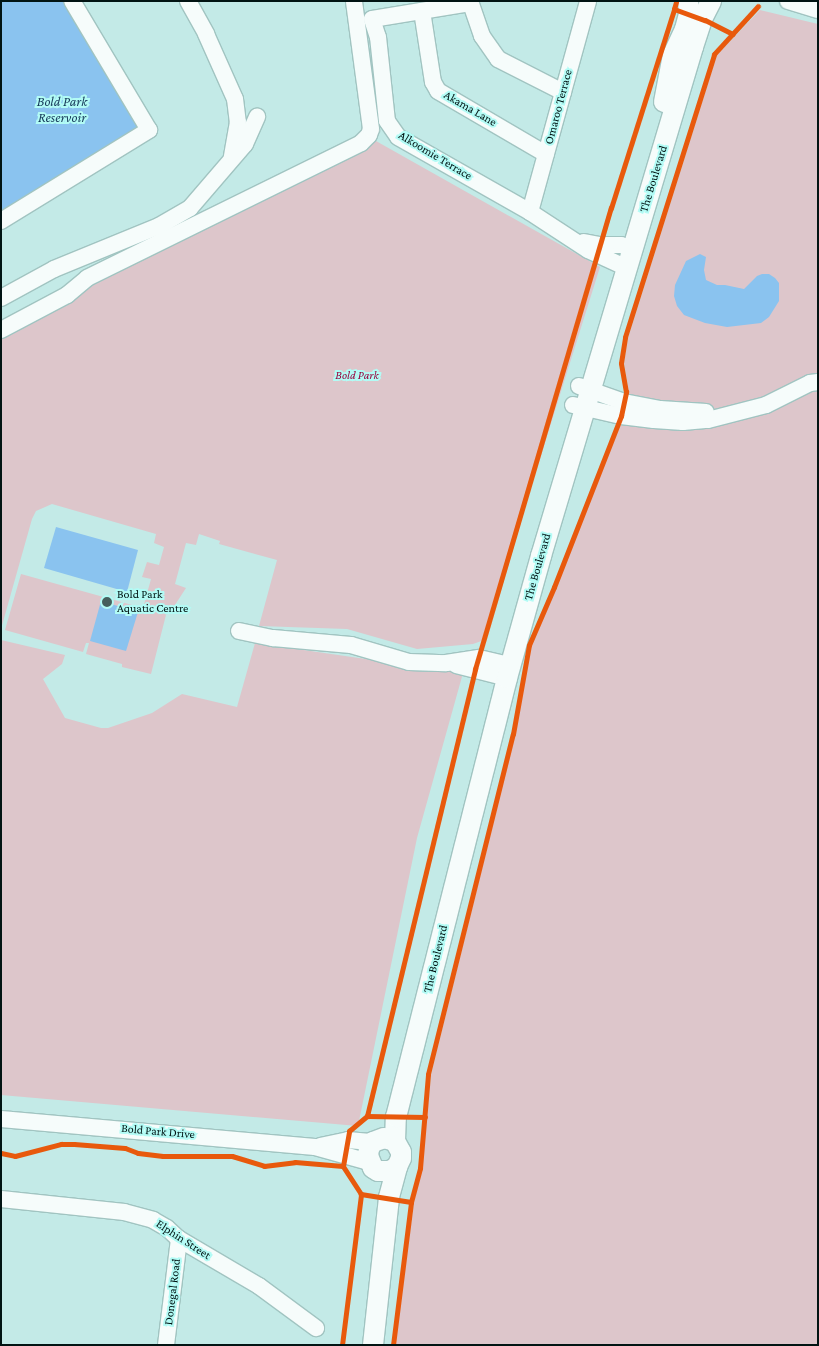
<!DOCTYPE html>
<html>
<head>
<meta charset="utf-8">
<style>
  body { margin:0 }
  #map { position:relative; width:819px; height:1346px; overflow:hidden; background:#c3eae7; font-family:"Crimson Pro",serif }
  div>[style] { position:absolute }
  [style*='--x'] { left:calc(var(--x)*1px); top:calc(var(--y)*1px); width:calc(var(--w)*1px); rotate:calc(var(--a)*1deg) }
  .green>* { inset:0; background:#ddc6cb }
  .water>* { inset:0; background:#8ac3ef }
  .roads { filter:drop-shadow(1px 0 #a1c4c1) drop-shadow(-1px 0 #a1c4c1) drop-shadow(0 1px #a1c4c1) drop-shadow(0 -1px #a1c4c1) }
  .minor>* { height:16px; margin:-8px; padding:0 8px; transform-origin:8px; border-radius:8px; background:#f6fcfb }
  .major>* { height:20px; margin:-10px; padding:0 10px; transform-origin:10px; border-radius:10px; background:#f6fcfb }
  .cycleway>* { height:5px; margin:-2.5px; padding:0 2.5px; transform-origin:2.5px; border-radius:2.5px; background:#e8590c }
  .dots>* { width:14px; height:14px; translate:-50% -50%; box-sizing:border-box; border:2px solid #b2fbf5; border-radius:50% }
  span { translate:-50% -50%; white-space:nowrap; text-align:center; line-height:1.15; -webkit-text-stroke:4px #b2fbf5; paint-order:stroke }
  .street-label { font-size:12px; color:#011413 }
  .park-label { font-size:12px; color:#99013c; font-style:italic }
  .poi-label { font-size:12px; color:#011413 }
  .left { translate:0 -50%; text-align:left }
  .water-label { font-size:14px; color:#163959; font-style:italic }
  .frame { position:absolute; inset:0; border:2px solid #011413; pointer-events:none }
</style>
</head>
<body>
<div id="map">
  <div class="green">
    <i style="clip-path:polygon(760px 10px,818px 24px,818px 1345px,395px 1345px,414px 1202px,422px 1168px,431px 1075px,515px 735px,531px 645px,621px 424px,629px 392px,624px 363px,628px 338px,717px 55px)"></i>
    <i style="clip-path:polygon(376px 141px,600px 267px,487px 628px,487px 639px,473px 644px,417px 649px,347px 629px,259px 626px,277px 560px,219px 544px,220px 541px,199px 534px,196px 545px,186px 543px,175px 584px,186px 588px,173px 608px,168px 607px,151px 674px,122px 667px,122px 664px,86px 654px,89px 643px,86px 643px,83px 652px,5px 630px,21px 574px,143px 608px,151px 579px,142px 577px,147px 562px,159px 565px,164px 547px,154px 543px,156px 534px,52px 504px,36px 511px,32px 519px,1px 629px,1px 332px)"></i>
    <i style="clip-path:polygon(1px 640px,65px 655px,62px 664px,43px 679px,65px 718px,101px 728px,108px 728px,152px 713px,182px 694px,237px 707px,255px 643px,463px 673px,417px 838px,358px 1126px,1px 1095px)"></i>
  </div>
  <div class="water">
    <i style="clip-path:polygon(1px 1px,67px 1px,144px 129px,1px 215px)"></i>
    <i style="clip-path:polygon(700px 254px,706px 257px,704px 270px,706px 280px,717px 285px,725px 285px,744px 289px,757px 276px,762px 274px,769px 274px,775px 278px,779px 283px,779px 301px,769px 317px,761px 323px,727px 327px,705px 323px,684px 315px,677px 306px,674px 296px,675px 285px,686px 261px)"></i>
    <i style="clip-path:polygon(56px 527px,138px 550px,127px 592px,44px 568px)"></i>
    <i style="clip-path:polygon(101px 601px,138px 612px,126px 651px,90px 641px)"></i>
  </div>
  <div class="roads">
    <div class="minor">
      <i style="--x:188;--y:1;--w:38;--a:61"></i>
      <i style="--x:206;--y:34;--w:71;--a:66"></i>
      <i style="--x:235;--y:99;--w:23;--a:83"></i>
      <i style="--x:238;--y:122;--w:36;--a:100"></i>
      <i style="--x:470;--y:1;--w:37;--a:71"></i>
      <i style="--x:482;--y:36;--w:28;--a:55"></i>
      <i style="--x:498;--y:59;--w:73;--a:26.9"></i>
      <i style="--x:788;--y:1;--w:31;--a:17"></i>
      <i style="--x:470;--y:3;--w:99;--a:170.7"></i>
      <i style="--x:372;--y:19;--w:19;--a:72"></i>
      <i style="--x:378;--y:37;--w:84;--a:83.9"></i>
      <i style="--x:387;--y:121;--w:19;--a:55"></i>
      <i style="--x:398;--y:137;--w:152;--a:29.6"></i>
      <i style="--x:530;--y:212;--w:69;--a:33.2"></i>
      <i style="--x:588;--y:250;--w:43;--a:24.8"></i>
      <i style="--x:422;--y:11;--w:72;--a:81.2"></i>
      <i style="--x:433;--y:82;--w:10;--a:61"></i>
      <i style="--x:438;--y:91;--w:125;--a:30.3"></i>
      <i style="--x:530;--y:212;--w:219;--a:-74.6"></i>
      <i style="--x:1;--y:221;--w:174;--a:-31.6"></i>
      <i style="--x:149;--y:130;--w:150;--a:-120.8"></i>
      <i style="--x:584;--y:242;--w:16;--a:11"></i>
      <i style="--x:600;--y:245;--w:21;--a:0"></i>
      <i style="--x:621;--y:245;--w:13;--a:18"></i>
      <i style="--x:1;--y:298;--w:60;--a:-28.7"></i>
      <i style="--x:54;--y:269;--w:113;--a:-22.3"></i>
      <i style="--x:159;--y:226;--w:36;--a:-30"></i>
      <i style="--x:190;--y:208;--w:84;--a:-49.3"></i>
      <i style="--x:245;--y:144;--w:30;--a:-66"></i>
      <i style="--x:1;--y:330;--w:75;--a:-27.9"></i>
      <i style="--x:67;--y:295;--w:26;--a:-40"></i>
      <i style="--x:87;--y:278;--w:305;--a:-26.2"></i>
      <i style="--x:361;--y:143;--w:11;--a:-45"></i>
      <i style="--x:369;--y:135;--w:6;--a:-72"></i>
      <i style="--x:371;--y:129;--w:129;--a:-97.6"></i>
      <i style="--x:579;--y:386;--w:48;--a:19.6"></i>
      <i style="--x:624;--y:402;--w:37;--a:11"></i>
      <i style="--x:660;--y:409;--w:46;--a:3.7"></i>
      <i style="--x:573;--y:405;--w:49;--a:12.9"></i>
      <i style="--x:621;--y:416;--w:33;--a:7"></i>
      <i style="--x:654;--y:420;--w:29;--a:4"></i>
      <i style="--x:683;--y:422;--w:25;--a:-5"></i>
      <i style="--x:708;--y:420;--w:60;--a:-14.5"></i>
      <i style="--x:766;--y:405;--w:49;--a:-26.6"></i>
      <i style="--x:810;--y:383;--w:8;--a:-7"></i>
      <i style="--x:239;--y:631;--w:35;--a:12"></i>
      <i style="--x:273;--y:638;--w:78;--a:5.1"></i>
      <i style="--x:351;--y:645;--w:60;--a:16.3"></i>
      <i style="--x:409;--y:662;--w:37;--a:2"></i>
      <i style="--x:446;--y:663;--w:33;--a:-9"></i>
      <i style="--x:479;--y:658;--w:32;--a:13"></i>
      <i style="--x:456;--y:665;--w:53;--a:14.3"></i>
      <i style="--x:1;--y:1119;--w:315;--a:5.1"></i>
      <i style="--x:315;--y:1147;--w:56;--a:15.5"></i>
      <i style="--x:320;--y:1146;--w:29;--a:-12"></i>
      <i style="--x:348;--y:1140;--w:25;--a:5"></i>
      <i style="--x:1;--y:1199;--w:124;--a:6"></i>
      <i style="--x:124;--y:1212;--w:30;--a:15"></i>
      <i style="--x:153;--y:1220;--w:16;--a:30"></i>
      <i style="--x:167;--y:1228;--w:16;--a:43"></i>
      <i style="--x:179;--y:1239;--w:93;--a:30.4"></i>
      <i style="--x:259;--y:1286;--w:71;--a:36.4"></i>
      <i style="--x:166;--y:1345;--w:107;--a:-83"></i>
    </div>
    <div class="major">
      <i style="--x:664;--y:102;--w:48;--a:-79.2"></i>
      <i style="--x:673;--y:55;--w:29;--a:-65"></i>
      <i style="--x:685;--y:29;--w:16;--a:-75"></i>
      <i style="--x:689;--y:14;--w:13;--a:-94"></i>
      <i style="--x:395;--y:1141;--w:11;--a:-165"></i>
      <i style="--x:384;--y:1138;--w:12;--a:160"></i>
      <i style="--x:373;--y:1142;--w:7;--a:124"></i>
      <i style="--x:369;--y:1148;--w:8;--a:97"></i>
      <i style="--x:368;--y:1156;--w:13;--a:67"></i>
      <i style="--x:373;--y:1168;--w:6;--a:31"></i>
      <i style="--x:378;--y:1171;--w:12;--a:0"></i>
      <i style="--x:390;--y:1171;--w:8;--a:-30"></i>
      <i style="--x:397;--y:1167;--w:10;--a:-66"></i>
      <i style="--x:401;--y:1158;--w:6;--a:-90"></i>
      <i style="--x:401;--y:1152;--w:13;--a:-119"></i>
      <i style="--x:395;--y:1141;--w:24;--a:-88"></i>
      <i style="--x:396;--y:1117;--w:453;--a:-75.8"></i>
      <i style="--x:507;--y:678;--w:127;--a:-74.4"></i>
      <i style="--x:541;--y:556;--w:531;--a:-73.37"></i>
      <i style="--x:693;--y:47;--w:29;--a:-72"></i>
      <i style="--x:702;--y:19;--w:20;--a:-63"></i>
      <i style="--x:373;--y:1345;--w:149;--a:-83.8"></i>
      <i style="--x:389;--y:1197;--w:31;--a:-75"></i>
    </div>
  </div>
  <div class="cycleway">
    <i style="--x:676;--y:2;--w:7;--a:106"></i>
    <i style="--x:674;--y:9;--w:33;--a:20"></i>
    <i style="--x:705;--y:20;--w:31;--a:27"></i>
    <i style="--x:367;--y:1116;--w:460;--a:-76.4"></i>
    <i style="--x:475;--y:669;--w:481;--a:-73.6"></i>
    <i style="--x:611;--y:208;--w:209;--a:-72.4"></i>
    <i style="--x:1;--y:1153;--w:14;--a:12"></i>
    <i style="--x:15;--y:1156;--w:48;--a:-14.6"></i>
    <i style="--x:61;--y:1144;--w:13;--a:0"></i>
    <i style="--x:74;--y:1144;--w:51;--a:4.5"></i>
    <i style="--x:125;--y:1148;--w:14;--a:21"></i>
    <i style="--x:138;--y:1153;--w:25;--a:7"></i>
    <i style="--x:163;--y:1156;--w:69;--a:0"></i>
    <i style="--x:232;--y:1156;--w:34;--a:17"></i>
    <i style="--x:264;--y:1166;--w:31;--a:-7"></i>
    <i style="--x:295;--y:1162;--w:48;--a:4.8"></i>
    <i style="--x:411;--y:1202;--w:51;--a:-170.9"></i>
    <i style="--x:361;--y:1194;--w:33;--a:-123"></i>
    <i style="--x:343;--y:1166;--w:36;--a:-80"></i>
    <i style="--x:349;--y:1131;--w:23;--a:-40"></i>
    <i style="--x:367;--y:1116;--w:58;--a:1"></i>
    <i style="--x:342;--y:1345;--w:152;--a:-82.8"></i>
    <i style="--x:393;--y:1345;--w:144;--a:-82.8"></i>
    <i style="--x:411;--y:1202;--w:35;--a:-75"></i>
    <i style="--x:420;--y:1168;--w:94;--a:-85.1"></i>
    <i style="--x:428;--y:1074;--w:350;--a:-76"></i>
    <i style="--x:513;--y:734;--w:90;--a:-79.8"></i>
    <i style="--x:529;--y:645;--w:63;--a:-66.7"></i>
    <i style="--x:554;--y:587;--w:184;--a:-68.6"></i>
    <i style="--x:621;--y:416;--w:25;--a:-78"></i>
    <i style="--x:626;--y:392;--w:29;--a:-100"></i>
    <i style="--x:621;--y:363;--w:26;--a:-81"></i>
    <i style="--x:625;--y:337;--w:297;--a:-72.5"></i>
    <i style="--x:714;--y:54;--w:65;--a:-47.5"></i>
  </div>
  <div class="dots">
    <i style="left:107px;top:602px;background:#455f5d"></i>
  </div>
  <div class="street-label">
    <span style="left:559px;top:107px;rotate:-75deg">Omaroo Terrace</span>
    <span style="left:470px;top:109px;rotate:30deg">Akama Lane</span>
    <span style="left:435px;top:156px;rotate:31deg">Alkoomie Terrace</span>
    <span style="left:654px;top:179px;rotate:-73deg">The Boulevard</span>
    <span style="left:538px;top:567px;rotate:-74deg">The Boulevard</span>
    <span style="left:436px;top:959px;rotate:-76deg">The Boulevard</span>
    <span style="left:158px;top:1132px;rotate:5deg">Bold Park Drive</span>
    <span style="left:183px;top:1240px;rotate:33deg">Elphin Street</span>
    <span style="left:173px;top:1292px;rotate:-83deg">Donegal Road</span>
  </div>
  <div class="park-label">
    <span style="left:357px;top:376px">Bold Park</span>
  </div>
  <div class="poi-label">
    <span class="left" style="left:117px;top:602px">Bold Park<br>Aquatic Centre</span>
  </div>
  <div class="water-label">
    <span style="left:62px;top:109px">Bold Park<br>Reservoir</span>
  </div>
  <div class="frame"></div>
</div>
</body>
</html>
